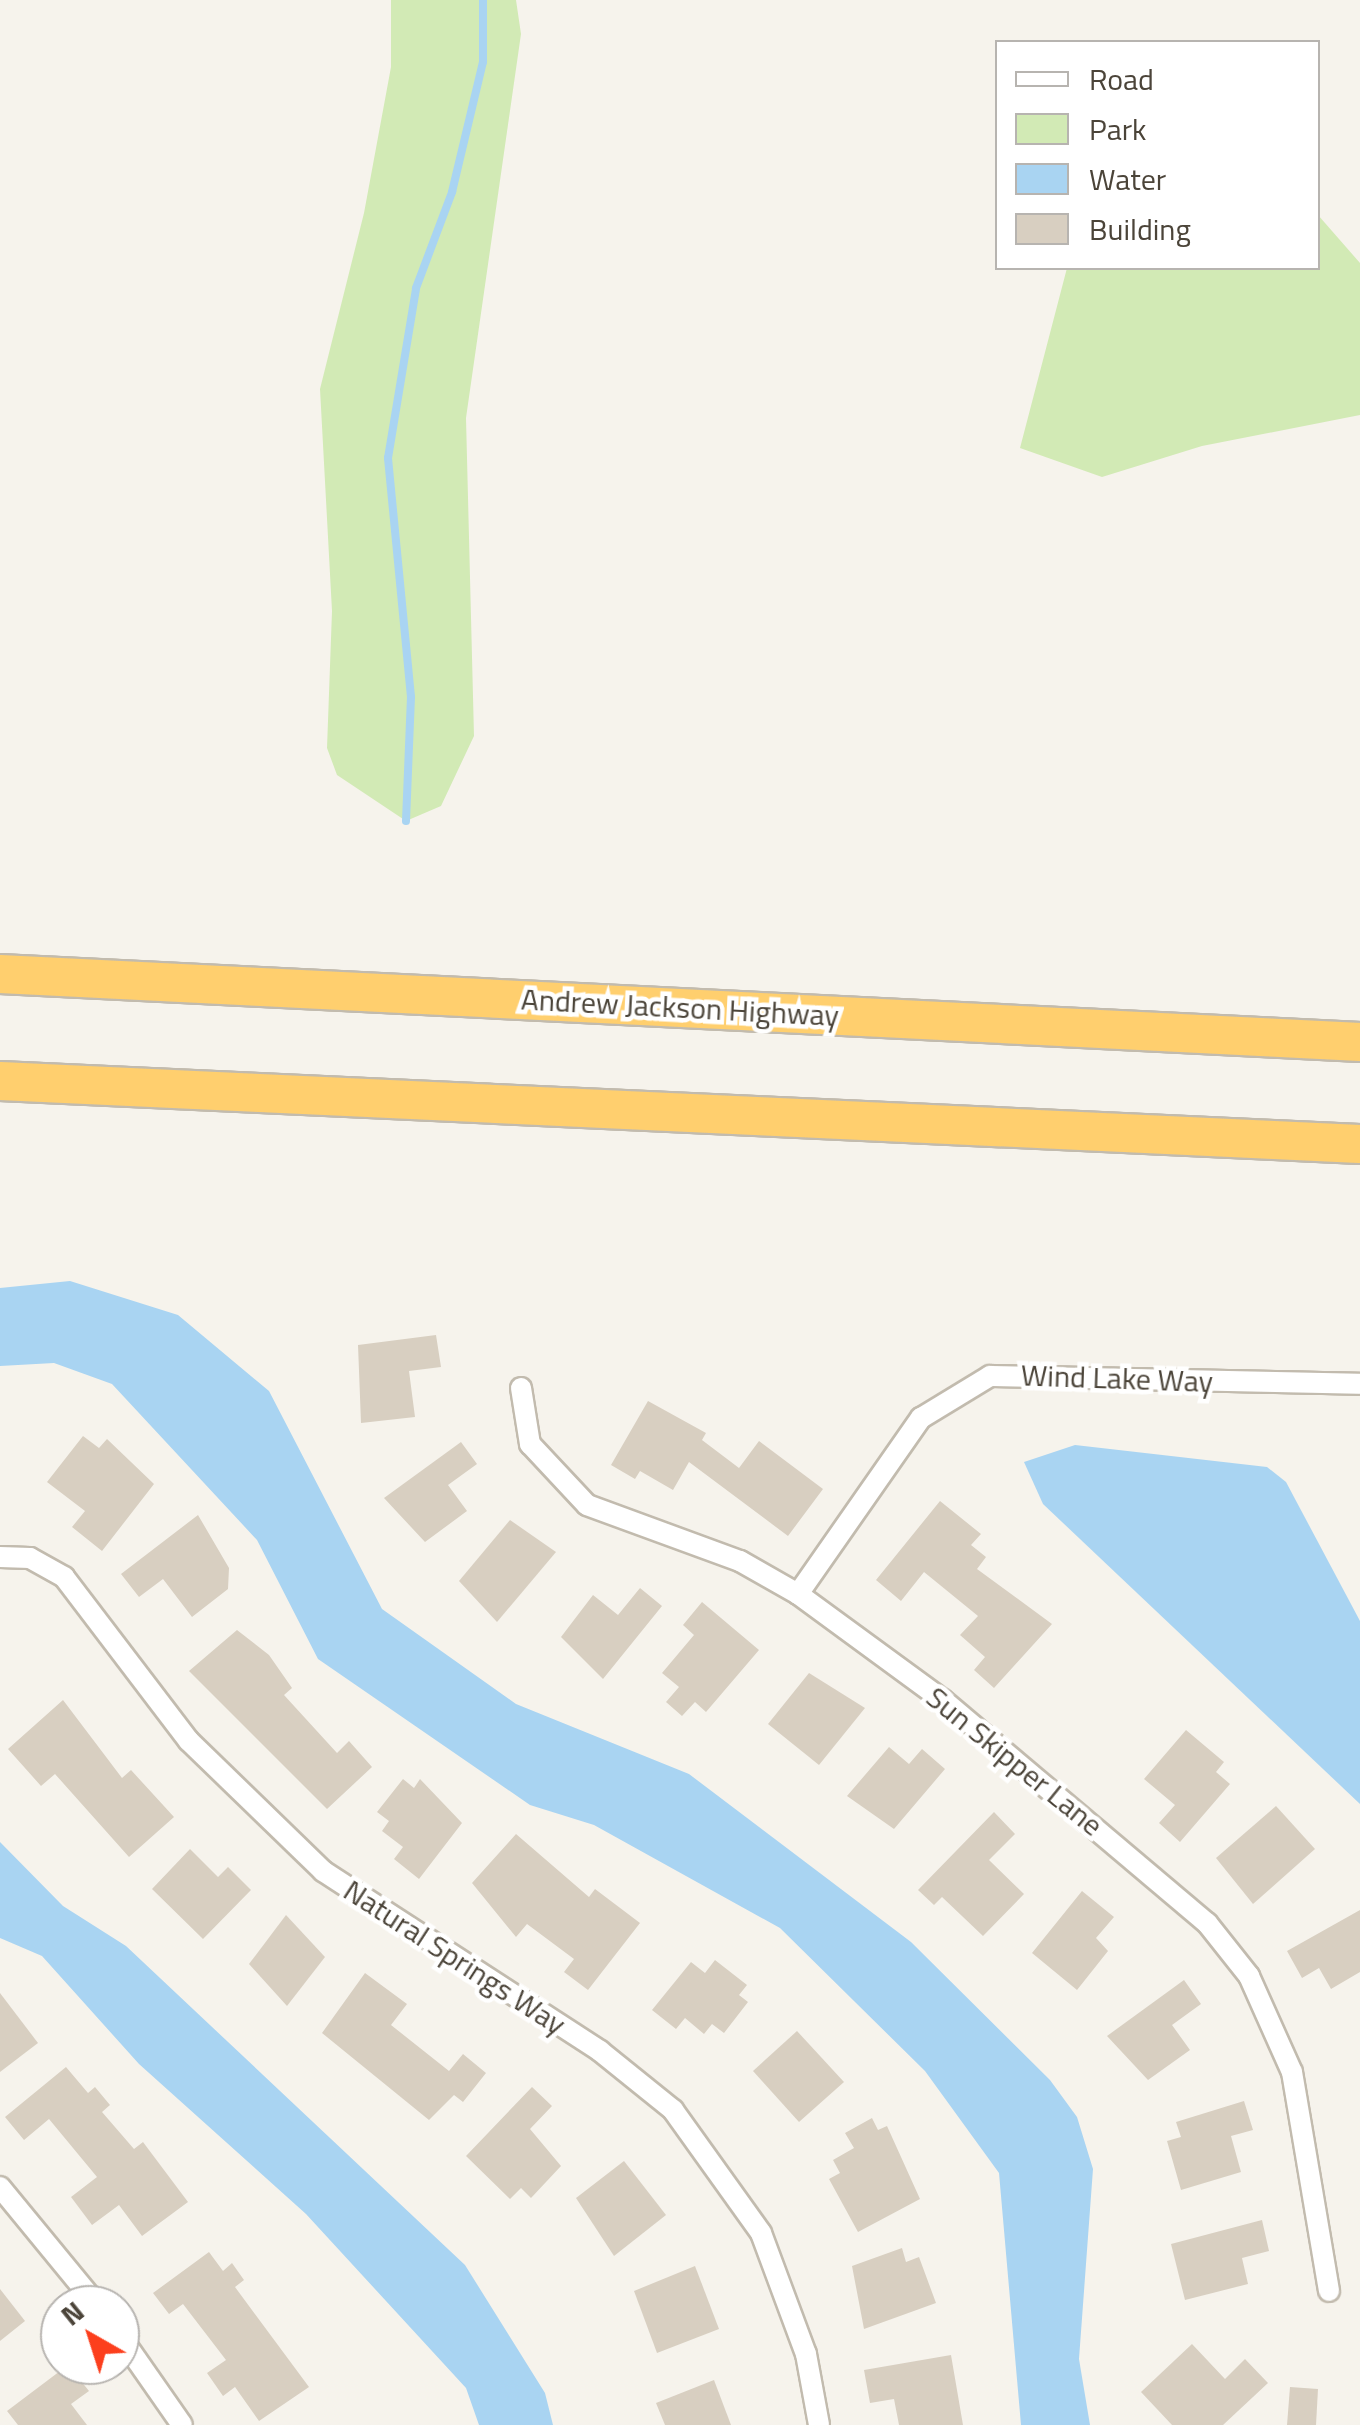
<!DOCTYPE html>
<html>
<head>
<meta charset="utf-8">
<style>
  body { margin:0 }
  #map { position:relative; width:1360px; height:2425px; overflow:hidden; background:#f6f3ec; font-family:"Titillium Web",sans-serif }
  div>[style] { position:absolute }
  [style*='--x'] { left:calc(var(--x)*1px); top:calc(var(--y)*1px); width:calc(var(--w)*1px); rotate:calc(var(--a)*1deg) }
  .green>* { inset:0; background:#d2eab5 }
  .water>* { inset:0; background:#a9d4f2 }
  .stream>* { height:8px; margin:-4px; padding:0 4px; transform-origin:4px; border-radius:4px; background:#a9d4f2 }
  .building>* { inset:0; background:#d8cfc1 }
  .roads { filter:drop-shadow(2px 0 #c2bbae) drop-shadow(-2px 0 #c2bbae) drop-shadow(0 2px #c2bbae) drop-shadow(0 -2px #c2bbae) }
  .minor>* { height:20px; margin:-10px; padding:0 10px; transform-origin:10px; border-radius:10px; background:#fff }
  .motorway>* { height:38px; margin:-19px; padding:0 19px; transform-origin:19px; border-radius:19px; background:#ffcf6e }
  span { translate:-50% -50%; white-space:nowrap; text-align:center; line-height:1.15; -webkit-text-stroke:9px #fff; paint-order:stroke }
  .street-label { font-size:30px; color:#4b4439 }
  .legend { position:absolute; left:995px; top:40px; width:325px; height:230px; box-sizing:border-box; background:#fff; border:2px solid #b7b4b0; margin:0; padding:12px 18px; list-style:none; font-size:30px; color:#4b4439 }
  .legend li { display:flex; align-items:center; gap:20px; height:50px }
  .legend b { width:50px; border:2px solid #b7b4b0 }
  .north { position:absolute; left:40px; top:2285px; width:100px; height:100px; box-sizing:border-box; background:#fff; border:2px solid #b7b4b0; border-radius:50%; rotate:321deg; font-size:28px; font-weight:700; line-height:40px; text-align:center; color:#4b4439 }
  .north::after { content:''; display:block; margin:auto; width:35px; height:45px; background:#fc3f1d; clip-path:polygon(50% 0,100% 100%,50% 72%,0 100%) }
</style>
</head>
<body>
<div id="map">
  <div class="green">
    <i style="clip-path:polygon(391px 0,516px 0,521px 34px,466px 418px,474px 736px,441px 806px,406px 821px,337px 775px,327px 748px,332px 611px,320px 389px,364px 213px,391px 67px)"></i>
    <i style="clip-path:polygon(1318px 215px,1360px 263px,1360px 415px,1202px 446px,1102px 477px,1020px 448px,1067px 268px,1318px 268px)"></i>
  </div>
  <div class="water">
    <i style="clip-path:polygon(70px 1281px,178px 1315px,269px 1391px,382px 1609px,516px 1704px,689px 1774px,911px 1942px,1050px 2080px,1077px 2117px,1093px 2169px,1079px 2359px,1090px 2425px,1021px 2425px,999px 2173px,925px 2071px,780px 1928px,594px 1825px,530px 1805px,318px 1659px,257px 1540px,112px 1384px,54px 1363px,0 1366px,0 1288px)"></i>
    <i style="clip-path:polygon(1075px 1445px,1267px 1467px,1286px 1482px,1360px 1621px,1360px 1804px,1043px 1504px,1024px 1462px)"></i>
    <i style="clip-path:polygon(0 1842px,63px 1906px,126px 1946px,465px 2265px,545px 2393px,553px 2425px,479px 2425px,466px 2388px,306px 2214px,139px 2064px,42px 1956px,0 1938px)"></i>
  </div>
  <div class="stream">
    <i style="--x:406;--y:821;--w:124;--a:-87.7"></i>
    <i style="--x:411;--y:697;--w:240;--a:-95.5"></i>
    <i style="--x:388;--y:458;--w:172;--a:-80.6"></i>
    <i style="--x:416;--y:288;--w:103;--a:-69.4"></i>
    <i style="--x:452;--y:192;--w:134;--a:-76.6"></i>
    <i style="--x:483;--y:62;--w:62;--a:-90"></i>
  </div>
  <div class="building">
    <i style="clip-path:polygon(436px 1335px,441px 1367px,409px 1371px,415px 1417px,361px 1423px,358px 1345px)"></i>
    <i style="clip-path:polygon(648px 1401px,706px 1433px,702px 1440px,739px 1468px,759px 1441px,823px 1489px,788px 1536px,689px 1462px,673px 1490px,640px 1471px,635px 1479px,611px 1465px)"></i>
    <i style="clip-path:polygon(83px 1436px,99px 1448px,107px 1439px,154px 1484px,102px 1551px,72px 1527px,85px 1511px,47px 1482px)"></i>
    <i style="clip-path:polygon(461px 1442px,477px 1464px,448px 1485px,467px 1511px,425px 1542px,384px 1498px)"></i>
    <i style="clip-path:polygon(940px 1501px,981px 1534px,971px 1545px,986px 1557px,977px 1569px,1052px 1624px,994px 1688px,974px 1670px,985px 1657px,960px 1635px,978px 1616px,924px 1572px,901px 1601px,876px 1580px)"></i>
    <i style="clip-path:polygon(198px 1515px,229px 1568px,228px 1589px,192px 1617px,163px 1579px,139px 1597px,121px 1574px)"></i>
    <i style="clip-path:polygon(510px 1520px,556px 1552px,497px 1622px,459px 1581px)"></i>
    <i style="clip-path:polygon(640px 1588px,662px 1606px,603px 1679px,561px 1637px,593px 1595px,618px 1615px)"></i>
    <i style="clip-path:polygon(702px 1602px,759px 1650px,706px 1712px,695px 1702px,682px 1716px,666px 1702px,679px 1687px,662px 1673px,694px 1635px,683px 1625px)"></i>
    <i style="clip-path:polygon(237px 1630px,269px 1655px,292px 1688px,284px 1695px,337px 1753px,349px 1741px,372px 1767px,327px 1809px,189px 1671px)"></i>
    <i style="clip-path:polygon(809px 1673px,865px 1708px,819px 1765px,768px 1724px)"></i>
    <i style="clip-path:polygon(63px 1700px,122px 1778px,131px 1770px,174px 1817px,129px 1857px,55px 1774px,41px 1786px,8px 1749px)"></i>
    <i style="clip-path:polygon(1186px 1730px,1224px 1762px,1216px 1772px,1230px 1784px,1180px 1842px,1159px 1823px,1175px 1805px,1144px 1779px)"></i>
    <i style="clip-path:polygon(889px 1747px,909px 1764px,922px 1749px,945px 1769px,894px 1829px,847px 1796px)"></i>
    <i style="clip-path:polygon(403px 1779px,414px 1788px,420px 1779px,462px 1823px,419px 1879px,394px 1859px,403px 1847px,382px 1831px,389px 1821px,377px 1812px)"></i>
    <i style="clip-path:polygon(1276px 1806px,1315px 1849px,1253px 1904px,1216px 1858px)"></i>
    <i style="clip-path:polygon(994px 1812px,1015px 1834px,989px 1860px,1024px 1894px,983px 1936px,942px 1897px,934px 1905px,918px 1890px)"></i>
    <i style="clip-path:polygon(516px 1834px,589px 1897px,595px 1889px,640px 1923px,588px 1990px,564px 1972px,574px 1959px,527px 1924px,516px 1937px,472px 1883px)"></i>
    <i style="clip-path:polygon(190px 1849px,218px 1877px,228px 1867px,251px 1890px,203px 1939px,152px 1889px)"></i>
    <i style="clip-path:polygon(1082px 1891px,1114px 1917px,1096px 1938px,1108px 1951px,1077px 1990px,1032px 1953px)"></i>
    <i style="clip-path:polygon(1360px 1910px,1360px 1972px,1331px 1989px,1319px 1968px,1302px 1978px,1287px 1951px)"></i>
    <i style="clip-path:polygon(286px 1915px,325px 1957px,287px 2006px,249px 1964px)"></i>
    <i style="clip-path:polygon(715px 1960px,747px 1985px,739px 1995px,748px 2002px,724px 2033px,712px 2024px,704px 2034px,685px 2018px,676px 2029px,652px 2010px,691px 1962px,705px 1973px)"></i>
    <i style="clip-path:polygon(365px 1973px,407px 2004px,391px 2025px,449px 2071px,463px 2054px,486px 2073px,463px 2102px,454px 2095px,429px 2120px,322px 2033px)"></i>
    <i style="clip-path:polygon(1184px 1980px,1201px 2004px,1172px 2025px,1190px 2050px,1148px 2080px,1107px 2036px)"></i>
    <i style="clip-path:polygon(0 1993px,38px 2043px,0 2072px)"></i>
    <i style="clip-path:polygon(797px 2031px,844px 2082px,799px 2122px,753px 2071px)"></i>
    <i style="clip-path:polygon(66px 2067px,88px 2093px,95px 2087px,110px 2105px,102px 2112px,134px 2149px,143px 2142px,188px 2202px,142px 2236px,119px 2205px,92px 2225px,71px 2197px,97px 2177px,49px 2119px,24px 2140px,5px 2117px)"></i>
    <i style="clip-path:polygon(532px 2087px,552px 2106px,530px 2129px,561px 2166px,531px 2198px,521px 2188px,510px 2199px,466px 2156px)"></i>
    <i style="clip-path:polygon(1244px 2101px,1253px 2130px,1231px 2136px,1241px 2172px,1181px 2190px,1167px 2141px,1181px 2137px,1176px 2122px)"></i>
    <i style="clip-path:polygon(872px 2118px,878px 2130px,887px 2126px,920px 2199px,858px 2232px,829px 2179px,840px 2173px,833px 2160px,854px 2148px,845px 2133px)"></i>
    <i style="clip-path:polygon(624px 2161px,666px 2215px,614px 2256px,576px 2198px)"></i>
    <i style="clip-path:polygon(1262px 2220px,1269px 2251px,1242px 2258px,1248px 2284px,1185px 2300px,1171px 2244px)"></i>
    <i style="clip-path:polygon(902px 2248px,906px 2262px,919px 2257px,936px 2303px,864px 2329px,852px 2266px)"></i>
    <i style="clip-path:polygon(209px 2252px,223px 2271px,232px 2263px,244px 2280px,235px 2287px,309px 2387px,259px 2421px,235px 2387px,223px 2396px,207px 2373px,226px 2360px,183px 2304px,169px 2314px,153px 2293px)"></i>
    <i style="clip-path:polygon(695px 2266px,719px 2329px,657px 2353px,634px 2291px)"></i>
    <i style="clip-path:polygon(0 2289px,25px 2321px,0 2341px)"></i>
    <i style="clip-path:polygon(1192px 2344px,1225px 2379px,1245px 2359px,1268px 2383px,1223px 2425px,1172px 2425px,1141px 2392px)"></i>
    <i style="clip-path:polygon(951px 2355px,963px 2425px,899px 2425px,894px 2399px,870px 2403px,864px 2370px)"></i>
    <i style="clip-path:polygon(68px 2365px,89px 2391px,71px 2404px,87px 2425px,18px 2425px,7px 2411px)"></i>
    <i style="clip-path:polygon(714px 2380px,731px 2425px,665px 2425px,656px 2403px)"></i>
    <i style="clip-path:polygon(1290px 2387px,1318px 2389px,1316px 2425px,1287px 2425px)"></i>
  </div>
  <div class="roads">
    <div class="minor">
      <i style="--x:521;--y:1388;--w:57;--a:80.9"></i>
      <i style="--x:530;--y:1444;--w:83;--a:46.9"></i>
      <i style="--x:587;--y:1505;--w:163;--a:20.1"></i>
      <i style="--x:740;--y:1561;--w:67;--a:29.6"></i>
      <i style="--x:798;--y:1594;--w:180;--a:36.2"></i>
      <i style="--x:943;--y:1700;--w:346;--a:40.2"></i>
      <i style="--x:1207;--y:1923;--w:68;--a:51.6"></i>
      <i style="--x:1249;--y:1976;--w:105;--a:65.9"></i>
      <i style="--x:1292;--y:2072;--w:222;--a:80.4"></i>
      <i style="--x:0;--y:1557;--w:30;--a:2"></i>
      <i style="--x:30;--y:1558;--w:39;--a:29"></i>
      <i style="--x:64;--y:1577;--w:206;--a:52.7"></i>
      <i style="--x:189;--y:1741;--w:187;--a:44.1"></i>
      <i style="--x:323;--y:1871;--w:330;--a:33"></i>
      <i style="--x:600;--y:2051;--w:94;--a:38.9"></i>
      <i style="--x:673;--y:2110;--w:151;--a:54.4"></i>
      <i style="--x:761;--y:2233;--w:129;--a:69.6"></i>
      <i style="--x:806;--y:2354;--w:72;--a:79.6"></i>
      <i style="--x:798;--y:1594;--w:215;--a:-55.1"></i>
      <i style="--x:921;--y:1418;--w:81;--a:-31.3"></i>
      <i style="--x:990;--y:1376;--w:370;--a:1.2"></i>
      <i style="--x:0;--y:2187;--w:153;--a:50.6"></i>
      <i style="--x:120;--y:2336;--w:108;--a:55.1"></i>
    </div>
    <div class="motorway">
      <i style="--x:0;--y:974;--w:1362;--a:2.86"></i>
      <i style="--x:0;--y:1081;--w:1361;--a:2.65"></i>
    </div>
  </div>
  <div class="street-label">
    <span style="left:680px;top:1007px;rotate:3deg">Andrew Jackson Highway</span>
    <span style="left:1117px;top:1378px;rotate:2deg">Wind Lake Way</span>
    <span style="left:1015px;top:1761px;rotate:39deg">Sun Skipper Lane</span>
    <span style="left:455px;top:1957px;rotate:33deg">Natural Springs Way</span>
  </div>
  <ul class="legend">
  <li><b style="height:12px;background:#fff"></b>Road</li>
  <li><b style="height:28px;background:#d2eab5"></b>Park</li>
  <li><b style="height:28px;background:#a9d4f2"></b>Water</li>
  <li><b style="height:28px;background:#d8cfc1"></b>Building</li>
  </ul>
  <div class="north">N</div>
</div>
</body>
</html>
